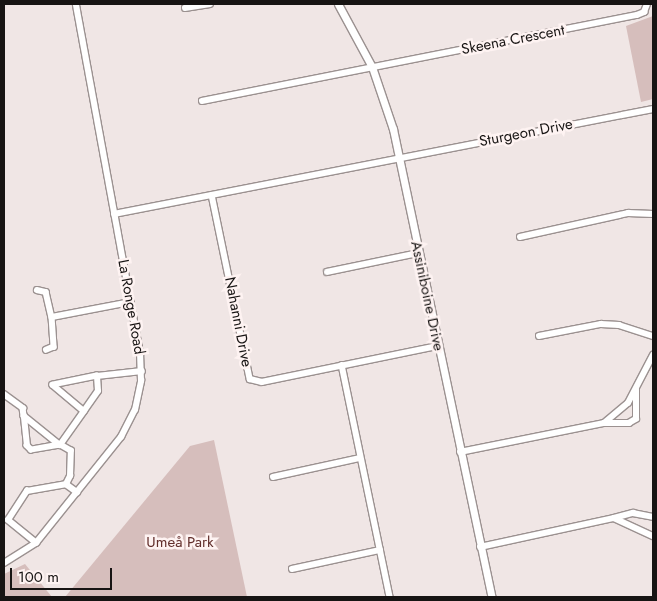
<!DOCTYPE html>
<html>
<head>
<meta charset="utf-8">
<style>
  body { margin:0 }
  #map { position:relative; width:657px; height:601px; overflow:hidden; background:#f0e6e5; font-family:Jost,sans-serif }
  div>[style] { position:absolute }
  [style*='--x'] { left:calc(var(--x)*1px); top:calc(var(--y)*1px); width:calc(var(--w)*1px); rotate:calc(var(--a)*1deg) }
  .green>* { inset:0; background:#d6bebc }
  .roads { filter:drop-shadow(1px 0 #9b9190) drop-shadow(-1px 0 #9b9190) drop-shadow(0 1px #9b9190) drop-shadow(0 -1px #9b9190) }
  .minor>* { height:5.5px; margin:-2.75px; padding:0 2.75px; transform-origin:2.75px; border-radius:2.75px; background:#fff }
  .tertiary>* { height:7px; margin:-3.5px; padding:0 3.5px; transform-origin:3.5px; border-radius:3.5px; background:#fff }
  span { translate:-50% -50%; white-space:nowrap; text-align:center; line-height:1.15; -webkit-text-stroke:5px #fef3f2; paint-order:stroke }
  .street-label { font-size:15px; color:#171413 }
  .park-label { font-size:15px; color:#622f2c }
  .frame { position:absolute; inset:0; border:5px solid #171413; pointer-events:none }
  .scale { position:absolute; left:10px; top:568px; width:102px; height:22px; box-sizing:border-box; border:2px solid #171413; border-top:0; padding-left:6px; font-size:15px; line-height:18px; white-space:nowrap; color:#171413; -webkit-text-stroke:4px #fef3f2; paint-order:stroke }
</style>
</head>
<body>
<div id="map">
  <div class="green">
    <i style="clip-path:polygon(653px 16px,653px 99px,641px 102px,626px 26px)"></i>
    <i style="clip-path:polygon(214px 440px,247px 597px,65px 597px,190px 446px)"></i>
    <i style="clip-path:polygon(25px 564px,52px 597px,4px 597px,4px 574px)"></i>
  </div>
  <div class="roads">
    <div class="minor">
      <i style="--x:185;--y:8;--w:25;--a:-9"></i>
      <i style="--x:202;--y:101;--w:443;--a:-11.2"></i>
      <i style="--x:637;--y:15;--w:8;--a:-23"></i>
      <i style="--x:644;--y:12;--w:9;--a:-69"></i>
      <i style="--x:212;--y:195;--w:188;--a:78.3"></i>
      <i style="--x:250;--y:379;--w:12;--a:14"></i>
      <i style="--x:262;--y:382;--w:179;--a:-11.6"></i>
      <i style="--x:114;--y:214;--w:549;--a:-11.02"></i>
      <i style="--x:520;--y:237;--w:111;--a:-12.5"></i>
      <i style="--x:628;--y:213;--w:25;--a:2"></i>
      <i style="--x:327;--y:272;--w:93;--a:-11.8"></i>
      <i style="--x:37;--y:290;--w:9;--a:13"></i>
      <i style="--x:46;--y:292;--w:26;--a:77"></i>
      <i style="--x:52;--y:317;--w:30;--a:86"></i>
      <i style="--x:54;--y:347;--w:8;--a:157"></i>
      <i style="--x:52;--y:317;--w:80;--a:-10.8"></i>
      <i style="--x:539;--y:336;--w:63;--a:-11"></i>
      <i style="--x:601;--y:324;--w:18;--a:3"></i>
      <i style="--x:619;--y:325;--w:36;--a:18"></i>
      <i style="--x:342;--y:365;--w:237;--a:78.3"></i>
      <i style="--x:97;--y:376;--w:45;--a:-6.3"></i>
      <i style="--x:4;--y:394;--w:24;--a:36"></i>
      <i style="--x:23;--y:408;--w:8;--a:83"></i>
      <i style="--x:604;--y:423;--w:25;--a:0"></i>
      <i style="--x:629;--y:423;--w:8;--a:-30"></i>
      <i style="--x:636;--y:419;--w:29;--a:-90"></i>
      <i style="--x:460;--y:452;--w:147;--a:-11.4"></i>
      <i style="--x:604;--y:423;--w:31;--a:-40"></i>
      <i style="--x:628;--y:403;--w:54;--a:-62.5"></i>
      <i style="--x:273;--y:477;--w:89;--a:-12.3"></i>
      <i style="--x:66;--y:484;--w:9;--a:-63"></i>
      <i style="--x:70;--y:476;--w:25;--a:-88"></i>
      <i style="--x:71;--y:451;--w:13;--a:-151"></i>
      <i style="--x:60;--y:445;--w:29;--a:170"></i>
      <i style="--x:31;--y:450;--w:6;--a:-135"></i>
      <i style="--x:27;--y:446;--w:30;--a:-96"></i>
      <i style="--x:24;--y:416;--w:46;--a:38.9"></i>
      <i style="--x:60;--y:445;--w:42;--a:-54.8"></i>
      <i style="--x:84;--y:411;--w:24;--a:-55"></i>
      <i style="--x:98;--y:391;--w:15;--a:-94"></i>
      <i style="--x:97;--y:376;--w:45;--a:168.4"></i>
      <i style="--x:53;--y:385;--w:40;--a:40"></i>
      <i style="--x:614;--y:518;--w:20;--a:-15"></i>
      <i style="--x:633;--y:513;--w:20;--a:11"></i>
      <i style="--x:36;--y:543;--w:36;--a:-141"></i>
      <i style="--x:8;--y:520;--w:35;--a:-57"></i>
      <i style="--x:27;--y:491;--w:40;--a:-10"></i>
      <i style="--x:66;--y:484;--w:14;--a:36"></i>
      <i style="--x:480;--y:547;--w:137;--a:-12.2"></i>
      <i style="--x:614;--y:518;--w:43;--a:24.8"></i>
      <i style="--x:4;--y:563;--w:38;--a:-32"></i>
      <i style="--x:36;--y:543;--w:136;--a:-51.3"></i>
      <i style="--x:121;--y:437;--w:30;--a:-63"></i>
      <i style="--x:135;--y:410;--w:30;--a:-78"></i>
      <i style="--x:141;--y:381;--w:27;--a:-92"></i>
      <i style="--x:140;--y:354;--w:356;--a:-100.4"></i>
      <i style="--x:292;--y:569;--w:90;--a:-12.2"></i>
    </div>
    <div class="tertiary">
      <i style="--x:338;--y:4;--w:72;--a:61.6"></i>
      <i style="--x:372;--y:67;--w:65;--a:71.3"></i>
      <i style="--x:393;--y:129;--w:478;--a:78.1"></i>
    </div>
  </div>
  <div class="street-label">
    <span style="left:513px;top:40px;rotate:-11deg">Skeena Crescent</span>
    <span style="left:526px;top:133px;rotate:-11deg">Sturgeon Drive</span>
    <span style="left:427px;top:296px;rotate:78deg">Assiniboine Drive</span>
    <span style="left:131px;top:307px;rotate:80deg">La Ronge Road</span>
    <span style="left:238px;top:322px;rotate:79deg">Nahanni Drive</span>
  </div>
  <div class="park-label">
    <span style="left:180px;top:543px">Umeå Park</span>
  </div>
  <div class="frame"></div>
  <div class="scale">100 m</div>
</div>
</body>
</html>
